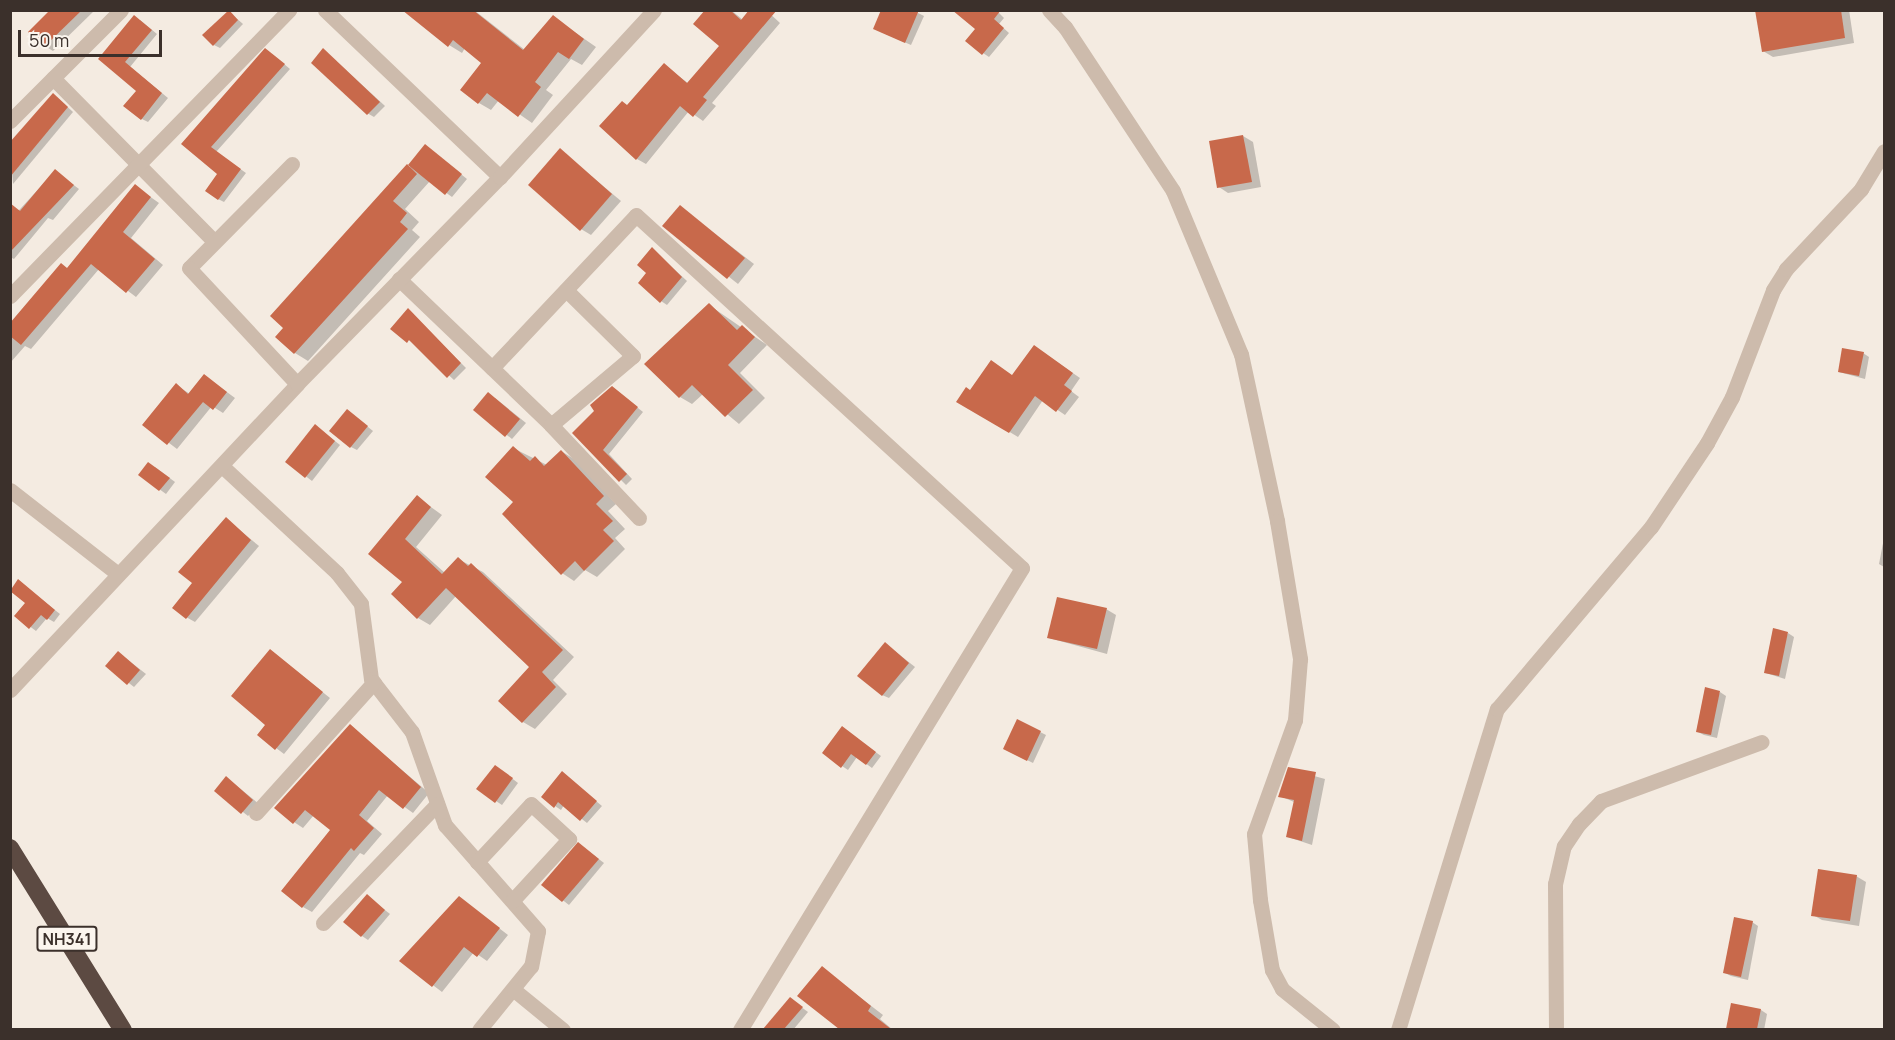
<!DOCTYPE html>
<html>
<head>
<meta charset="utf-8">
<style>
  body { margin:0 }
  #map { position:relative; width:1895px; height:1040px; overflow:hidden; background:#f4ebe1; font-family:Manrope,sans-serif }
  div>[style] { position:absolute }
  [style*='--x'] { left:calc(var(--x)*1px); top:calc(var(--y)*1px); width:calc(var(--w)*1px); rotate:calc(var(--a)*1deg) }
  .shadow>* { inset:0; background:#0003 }
  .building>* { inset:0; background:#c8694b }
  .minor>* { height:15px; margin:-7.5px; padding:0 7.5px; transform-origin:7.5px; border-radius:7.5px; background:#cdbbac }
  .highway>* { height:18px; margin:-9px; padding:0 9px; transform-origin:9px; border-radius:9px; background:#5c4a42 }
  span { translate:-50% -50%; white-space:nowrap; text-align:center; line-height:1.15; -webkit-text-stroke:4.5px #fbf5ee; paint-order:stroke }
  .shield-label span { padding:2px 4px; background:#fbf5ee; border:2px solid; border-radius:4px; -webkit-text-stroke-width:0 }
  .shield-label { font-size:16px; color:#3b302b; font-weight:700 }
  .frame { position:absolute; inset:0; border:12px solid #3b302b; pointer-events:none }
  .scale { position:absolute; left:18px; top:30px; width:144px; height:27px; box-sizing:border-box; border:3px solid #3b302b; border-top:0; padding-left:8px; font-size:18px; line-height:21px; white-space:nowrap; color:#3b302b; -webkit-text-stroke:4px #fbf5ee; paint-order:stroke }
</style>
</head>
<body>
<div id="map">
  <div class="shadow">
    <i style="clip-path:polygon(53px 10px,95px 10px,53px 51px,45px 46px)"></i>
    <i style="clip-path:polygon(405px 10px,474px 10px,525px 50px,553px 17px,596px 47px,582px 65px,571px 59px,546px 90px,553px 95px,532px 123px,499px 100px,491px 110px,479px 103px,483px 62px,465px 48px,462px 53px,449px 45px)"></i>
    <i style="clip-path:polygon(707px 10px,731px 10px,743px 20px,766px 10px,780px 23px,712px 103px,716px 106px,703px 121px,689px 111px,646px 164px,637px 159px,628px 106px,664px 65px,689px 84px,721px 46px)"></i>
    <i style="clip-path:polygon(996px 10px,1004px 18px,999px 24px,1009px 33px,989px 57px,983px 53px,977px 29px)"></i>
    <i style="clip-path:polygon(1757px 10px,1849px 10px,1854px 43px,1773px 57px,1763px 51px)"></i>
    <i style="clip-path:polygon(228px 11px,243px 24px,220px 48px,214px 45px)"></i>
    <i style="clip-path:polygon(918px 13px,924px 16px,911px 45px,881px 32px)"></i>
    <i style="clip-path:polygon(140px 20px,157px 34px,130px 67px,168px 98px,148px 122px,142px 119px,138px 90px,100px 58px)"></i>
    <i style="clip-path:polygon(324px 50px,385px 106px,374px 117px,367px 113px)"></i>
    <i style="clip-path:polygon(272px 54px,290px 69px,216px 152px,246px 173px,224px 202px,218px 199px,219px 174px,183px 144px)"></i>
    <i style="clip-path:polygon(59px 99px,73px 112px,13px 184px,10px 145px)"></i>
    <i style="clip-path:polygon(1243px 136px,1253px 142px,1261px 187px,1228px 193px,1219px 187px)"></i>
    <i style="clip-path:polygon(426px 146px,467px 179px,452px 197px,430px 181px,405px 209px,419px 222px,412px 230px,420px 237px,308px 361px,295px 353px,277px 337px)"></i>
    <i style="clip-path:polygon(560px 150px,621px 201px,591px 235px,581px 229px)"></i>
    <i style="clip-path:polygon(55px 171px,79px 189px,53px 220px,48px 218px,14px 259px,10px 257px,10px 220px)"></i>
    <i style="clip-path:polygon(135px 186px,159px 203px,131px 238px,163px 265px,136px 297px,99px 269px,31px 349px,25px 346px,10px 363px,10px 326px,68px 269px)"></i>
    <i style="clip-path:polygon(680px 207px,754px 264px,738px 284px,665px 226px)"></i>
    <i style="clip-path:polygon(652px 249px,687px 281px,667px 305px,661px 301px,649px 273px)"></i>
    <i style="clip-path:polygon(709px 305px,767px 345px,740px 373px,765px 398px,739px 424px,703px 394px,692px 404px,680px 397px)"></i>
    <i style="clip-path:polygon(408px 310px,466px 368px,454px 380px,415px 344px,392px 329px)"></i>
    <i style="clip-path:polygon(1035px 347px,1080px 378px,1071px 391px,1079px 397px,1065px 415px,1043px 400px,1018px 437px,958px 401px,971px 391px,1013px 376px)"></i>
    <i style="clip-path:polygon(1863px 353px,1869px 357px,1865px 379px,1839px 372px)"></i>
    <i style="clip-path:polygon(205px 376px,235px 398px,223px 413px,212px 406px,177px 449px,144px 424px,176px 385px,190px 394px)"></i>
    <i style="clip-path:polygon(618px 392px,643px 412px,609px 454px,632px 479px,626px 485px,574px 433px)"></i>
    <i style="clip-path:polygon(495px 398px,526px 423px,512px 439px,475px 410px)"></i>
    <i style="clip-path:polygon(348px 411px,373px 431px,357px 450px,351px 447px)"></i>
    <i style="clip-path:polygon(321px 430px,340px 445px,312px 481px,287px 462px)"></i>
    <i style="clip-path:polygon(513px 448px,547px 465px,561px 451px,574px 459px,616px 504px,608px 511px,625px 529px,615px 538px,625px 549px,597px 577px,585px 570px,574px 581px,562px 573px,516px 502px)"></i>
    <i style="clip-path:polygon(155px 467px,175px 482px,166px 494px,140px 475px)"></i>
    <i style="clip-path:polygon(417px 497px,442px 515px,416px 547px,445px 573px,458px 559px,483px 572px,574px 657px,553px 680px,567px 694px,535px 729px,523px 722px,531px 667px,456px 596px,430px 625px,418px 618px,405px 582px,371px 553px)"></i>
    <i style="clip-path:polygon(226px 519px,259px 546px,195px 622px,186px 617px,194px 583px)"></i>
    <i style="clip-path:polygon(1884px 538px,1884px 567px,1879px 564px)"></i>
    <i style="clip-path:polygon(18px 581px,60px 614px,54px 622px,47px 618px,36px 631px,16px 616px,27px 603px)"></i>
    <i style="clip-path:polygon(1106px 609px,1116px 615px,1107px 654px,1049px 638px)"></i>
    <i style="clip-path:polygon(1788px 633px,1794px 637px,1785px 679px,1766px 673px)"></i>
    <i style="clip-path:polygon(891px 648px,915px 667px,889px 698px,882px 695px)"></i>
    <i style="clip-path:polygon(271px 651px,330px 698px,284px 754px,259px 735px,267px 724px)"></i>
    <i style="clip-path:polygon(119px 653px,146px 674px,134px 687px,107px 666px)"></i>
    <i style="clip-path:polygon(1720px 692px,1726px 696px,1717px 738px,1704px 735px,1698px 732px)"></i>
    <i style="clip-path:polygon(350px 726px,429px 793px,413px 813px,388px 795px,367px 821px,382px 834px,364px 855px,360px 853px,312px 912px,303px 907px,332px 830px,314px 815px,303px 828px,294px 822px)"></i>
    <i style="clip-path:polygon(848px 732px,881px 756px,872px 768px,857px 757px,848px 770px,842px 766px)"></i>
    <i style="clip-path:polygon(1040px 732px,1046px 735px,1033px 763px,1011px 752px)"></i>
    <i style="clip-path:polygon(1289px 769px,1325px 779px,1312px 845px,1288px 837px,1294px 802px,1280px 796px)"></i>
    <i style="clip-path:polygon(501px 770px,518px 783px,502px 805px,496px 801px)"></i>
    <i style="clip-path:polygon(562px 773px,602px 806px,587px 823px,564px 805px,561px 810px,555px 806px)"></i>
    <i style="clip-path:polygon(232px 782px,259px 804px,248px 816px,216px 791px)"></i>
    <i style="clip-path:polygon(579px 844px,604px 863px,569px 905px,543px 885px)"></i>
    <i style="clip-path:polygon(1856px 876px,1866px 882px,1859px 926px,1822px 920px,1813px 915px)"></i>
    <i style="clip-path:polygon(367px 896px,390px 914px,368px 940px,362px 936px)"></i>
    <i style="clip-path:polygon(460px 898px,508px 935px,487px 961px,474px 952px,442px 992px,401px 961px)"></i>
    <i style="clip-path:polygon(1752px 922px,1758px 926px,1748px 980px,1731px 976px,1725px 973px)"></i>
    <i style="clip-path:polygon(822px 968px,883px 1015px,880px 1019px,893px 1030px,841px 1030px,800px 996px)"></i>
    <i style="clip-path:polygon(790px 999px,808px 1012px,793px 1030px,765px 1030px)"></i>
    <i style="clip-path:polygon(1761px 1010px,1767px 1014px,1764px 1030px,1728px 1027px)"></i>
  </div>
  <div class="building">
    <i style="clip-path:polygon(50px 10px,82px 10px,44px 47px,28px 32px)"></i>
    <i style="clip-path:polygon(229px 10px,238px 20px,213px 46px,202px 35px)"></i>
    <i style="clip-path:polygon(402px 10px,473px 10px,523px 50px,553px 15px,584px 39px,569px 59px,558px 52px,535px 82px,541px 87px,518px 117px,487px 93px,478px 104px,460px 90px,481px 63px,453px 40px,448px 47px)"></i>
    <i style="clip-path:polygon(705px 10px,730px 10px,741px 20px,749px 10px,777px 10px,703px 97px,707px 100px,693px 117px,680px 106px,636px 160px,599px 126px,622px 101px,627px 105px,664px 63px,687px 83px,719px 46px,693px 24px)"></i>
    <i style="clip-path:polygon(881px 10px,919px 10px,905px 43px,873px 29px)"></i>
    <i style="clip-path:polygon(952px 10px,1001px 10px,994px 19px,1004px 28px,982px 55px,965px 41px,975px 29px)"></i>
    <i style="clip-path:polygon(1755px 10px,1841px 10px,1845px 38px,1762px 52px)"></i>
    <i style="clip-path:polygon(134px 15px,152px 30px,125px 62px,162px 93px,141px 120px,123px 106px,136px 91px,98px 59px)"></i>
    <i style="clip-path:polygon(265px 48px,285px 64px,211px 147px,241px 169px,218px 200px,205px 191px,217px 174px,181px 144px)"></i>
    <i style="clip-path:polygon(323px 48px,380px 102px,367px 115px,311px 63px)"></i>
    <i style="clip-path:polygon(53px 93px,68px 107px,10px 177px,10px 142px)"></i>
    <i style="clip-path:polygon(1243px 135px,1252px 182px,1217px 188px,1209px 141px)"></i>
    <i style="clip-path:polygon(425px 144px,462px 174px,445px 195px,408px 165px)"></i>
    <i style="clip-path:polygon(560px 148px,612px 194px,580px 231px,528px 185px)"></i>
    <i style="clip-path:polygon(407px 164px,417px 174px,393px 201px,407px 213px,400px 222px,408px 229px,294px 354px,275px 337px,283px 328px,270px 316px)"></i>
    <i style="clip-path:polygon(55px 169px,74px 185px,10px 252px,10px 203px,20px 211px)"></i>
    <i style="clip-path:polygon(135px 184px,151px 197px,123px 232px,155px 259px,126px 293px,91px 264px,21px 345px,10px 336px,10px 323px,61px 263px,67px 268px)"></i>
    <i style="clip-path:polygon(680px 205px,745px 258px,727px 279px,662px 226px)"></i>
    <i style="clip-path:polygon(652px 247px,682px 277px,660px 303px,638px 283px,646px 273px,637px 265px)"></i>
    <i style="clip-path:polygon(709px 303px,737px 330px,742px 325px,755px 337px,728px 365px,753px 390px,725px 417px,692px 385px,679px 398px,644px 364px)"></i>
    <i style="clip-path:polygon(408px 308px,461px 363px,447px 378px,409px 340px,407px 343px,390px 329px)"></i>
    <i style="clip-path:polygon(1034px 345px,1073px 373px,1064px 385px,1072px 391px,1056px 412px,1035px 396px,1009px 433px,956px 402px,966px 387px,970px 390px,991px 360px,1012px 375px)"></i>
    <i style="clip-path:polygon(1842px 348px,1864px 352px,1859px 376px,1838px 372px)"></i>
    <i style="clip-path:polygon(204px 374px,227px 392px,213px 410px,203px 402px,167px 445px,142px 425px,176px 383px,188px 394px)"></i>
    <i style="clip-path:polygon(612px 386px,638px 407px,603px 450px,627px 474px,619px 482px,572px 433px,594px 411px,590px 405px)"></i>
    <i style="clip-path:polygon(488px 392px,520px 419px,505px 437px,473px 410px)"></i>
    <i style="clip-path:polygon(347px 409px,368px 426px,350px 448px,329px 431px)"></i>
    <i style="clip-path:polygon(315px 424px,335px 441px,305px 478px,285px 462px)"></i>
    <i style="clip-path:polygon(513px 446px,530px 461px,535px 456px,544px 466px,561px 450px,604px 496px,596px 504px,613px 521px,603px 530px,614px 541px,584px 571px,575px 561px,561px 575px,502px 514px,513px 502px,485px 477px)"></i>
    <i style="clip-path:polygon(148px 462px,170px 478px,159px 491px,138px 475px)"></i>
    <i style="clip-path:polygon(417px 495px,431px 507px,405px 539px,442px 574px,458px 557px,468px 566px,471px 563px,563px 650px,542px 672px,556px 687px,522px 723px,498px 701px,529px 667px,446px 588px,417px 619px,391px 594px,402px 582px,368px 554px)"></i>
    <i style="clip-path:polygon(226px 517px,251px 540px,186px 619px,172px 608px,192px 583px,178px 572px)"></i>
    <i style="clip-path:polygon(18px 579px,55px 610px,47px 620px,41px 615px,29px 629px,14px 616px,25px 603px,10px 591px)"></i>
    <i style="clip-path:polygon(1057px 597px,1107px 608px,1097px 649px,1047px 638px)"></i>
    <i style="clip-path:polygon(1773px 628px,1788px 632px,1779px 676px,1764px 673px)"></i>
    <i style="clip-path:polygon(885px 642px,909px 663px,882px 696px,857px 676px)"></i>
    <i style="clip-path:polygon(270px 649px,323px 692px,275px 750px,257px 735px,265px 725px,231px 696px)"></i>
    <i style="clip-path:polygon(118px 651px,140px 670px,127px 685px,105px 666px)"></i>
    <i style="clip-path:polygon(1705px 687px,1720px 691px,1711px 735px,1696px 732px)"></i>
    <i style="clip-path:polygon(1017px 719px,1041px 731px,1027px 761px,1003px 749px)"></i>
    <i style="clip-path:polygon(350px 724px,421px 787px,403px 809px,379px 790px,359px 815px,374px 828px,354px 851px,351px 848px,302px 908px,281px 891px,330px 830px,305px 810px,293px 824px,274px 808px)"></i>
    <i style="clip-path:polygon(842px 726px,876px 752px,866px 765px,851px 754px,841px 768px,822px 753px)"></i>
    <i style="clip-path:polygon(495px 765px,513px 778px,495px 803px,476px 789px)"></i>
    <i style="clip-path:polygon(1288px 767px,1316px 772px,1302px 841px,1286px 837px,1294px 800px,1278px 797px)"></i>
    <i style="clip-path:polygon(562px 771px,597px 801px,580px 821px,558px 802px,554px 808px,541px 797px)"></i>
    <i style="clip-path:polygon(226px 776px,253px 800px,241px 814px,214px 791px)"></i>
    <i style="clip-path:polygon(578px 842px,599px 859px,562px 902px,541px 885px)"></i>
    <i style="clip-path:polygon(1818px 869px,1857px 875px,1850px 921px,1811px 916px)"></i>
    <i style="clip-path:polygon(367px 894px,385px 910px,361px 937px,343px 922px)"></i>
    <i style="clip-path:polygon(459px 896px,500px 928px,477px 957px,464px 947px,432px 987px,399px 961px)"></i>
    <i style="clip-path:polygon(1734px 917px,1753px 921px,1741px 977px,1723px 973px)"></i>
    <i style="clip-path:polygon(822px 966px,871px 1006px,868px 1011px,891px 1029px,839px 1029px,797px 996px)"></i>
    <i style="clip-path:polygon(790px 997px,803px 1007px,784px 1029px,763px 1029px)"></i>
    <i style="clip-path:polygon(1731px 1003px,1761px 1009px,1757px 1029px,1726px 1029px)"></i>
  </div>
  <div class="minor">
    <i style="--x:325;--y:10;--w:242;--a:43.7"></i>
    <i style="--x:1049;--y:10;--w:23;--a:47"></i>
    <i style="--x:1065;--y:27;--w:196;--a:56.6"></i>
    <i style="--x:1173;--y:191;--w:177;--a:67.4"></i>
    <i style="--x:1241;--y:354;--w:171;--a:77.8"></i>
    <i style="--x:1277;--y:521;--w:140;--a:80.5"></i>
    <i style="--x:1300;--y:659;--w:61;--a:94.7"></i>
    <i style="--x:1295;--y:720;--w:121;--a:109.8"></i>
    <i style="--x:1254;--y:834;--w:66;--a:84.8"></i>
    <i style="--x:1260;--y:900;--w:71;--a:80.3"></i>
    <i style="--x:1272;--y:970;--w:21;--a:62"></i>
    <i style="--x:1282;--y:989;--w:65;--a:38.8"></i>
    <i style="--x:53;--y:78;--w:229;--a:45.4"></i>
    <i style="--x:10;--y:121;--w:157;--a:-45"></i>
    <i style="--x:292;--y:164;--w:146;--a:134.7"></i>
    <i style="--x:189;--y:268;--w:158;--a:47"></i>
    <i style="--x:399;--y:279;--w:211;--a:43.8"></i>
    <i style="--x:551;--y:425;--w:128;--a:46.6"></i>
    <i style="--x:10;--y:296;--w:400;--a:-45.7"></i>
    <i style="--x:492;--y:368;--w:210;--a:-46.7"></i>
    <i style="--x:636;--y:215;--w:523;--a:42.44"></i>
    <i style="--x:1022;--y:568;--w:541;--a:121.4"></i>
    <i style="--x:551;--y:425;--w:107;--a:-40.1"></i>
    <i style="--x:633;--y:356;--w:94;--a:-135.4"></i>
    <i style="--x:222;--y:466;--w:157;--a:42.9"></i>
    <i style="--x:337;--y:573;--w:39;--a:52"></i>
    <i style="--x:361;--y:604;--w:76;--a:82.4"></i>
    <i style="--x:371;--y:679;--w:67;--a:52.3"></i>
    <i style="--x:412;--y:732;--w:99;--a:70.5"></i>
    <i style="--x:445;--y:825;--w:141;--a:48.7"></i>
    <i style="--x:538;--y:931;--w:36;--a:101"></i>
    <i style="--x:531;--y:966;--w:82;--a:129.1"></i>
    <i style="--x:10;--y:490;--w:137;--a:37.9"></i>
    <i style="--x:10;--y:690;--w:420;--a:-46.8"></i>
    <i style="--x:297;--y:384;--w:290;--a:-45.6"></i>
    <i style="--x:500;--y:177;--w:227;--a:-47.3"></i>
    <i style="--x:256;--y:813;--w:176;--a:-48"></i>
    <i style="--x:477;--y:862;--w:79;--a:-47"></i>
    <i style="--x:531;--y:804;--w:52;--a:42.6"></i>
    <i style="--x:569;--y:839;--w:84;--a:132.6"></i>
    <i style="--x:323;--y:923;--w:165;--a:-46.2"></i>
    <i style="--x:514;--y:990;--w:63;--a:39.2"></i>
    <i style="--x:1398;--y:1030;--w:336;--a:-72.9"></i>
    <i style="--x:1497;--y:709;--w:238;--a:-49.8"></i>
    <i style="--x:1651;--y:527;--w:101;--a:-56.3"></i>
    <i style="--x:1707;--y:443;--w:52;--a:-61.5"></i>
    <i style="--x:1732;--y:397;--w:115;--a:-69"></i>
    <i style="--x:1773;--y:290;--w:25;--a:-58"></i>
    <i style="--x:1786;--y:269;--w:110;--a:-46.8"></i>
    <i style="--x:1861;--y:189;--w:44;--a:-58.8"></i>
    <i style="--x:1556;--y:1030;--w:146;--a:-90.4"></i>
    <i style="--x:1555;--y:884;--w:39;--a:-77"></i>
    <i style="--x:1564;--y:846;--w:27;--a:-56"></i>
    <i style="--x:1579;--y:824;--w:32;--a:-46"></i>
    <i style="--x:1601;--y:801;--w:171;--a:-20.2"></i>
  </div>
  <div class="highway">
    <i style="--x:10;--y:848;--w:214;--a:58.2"></i>
  </div>
  <div class="shield-label">
    <span style="left:67px;top:939px">NH341</span>
  </div>
  <div class="frame"></div>
  <div class="scale">50 m</div>
</div>
</body>
</html>
